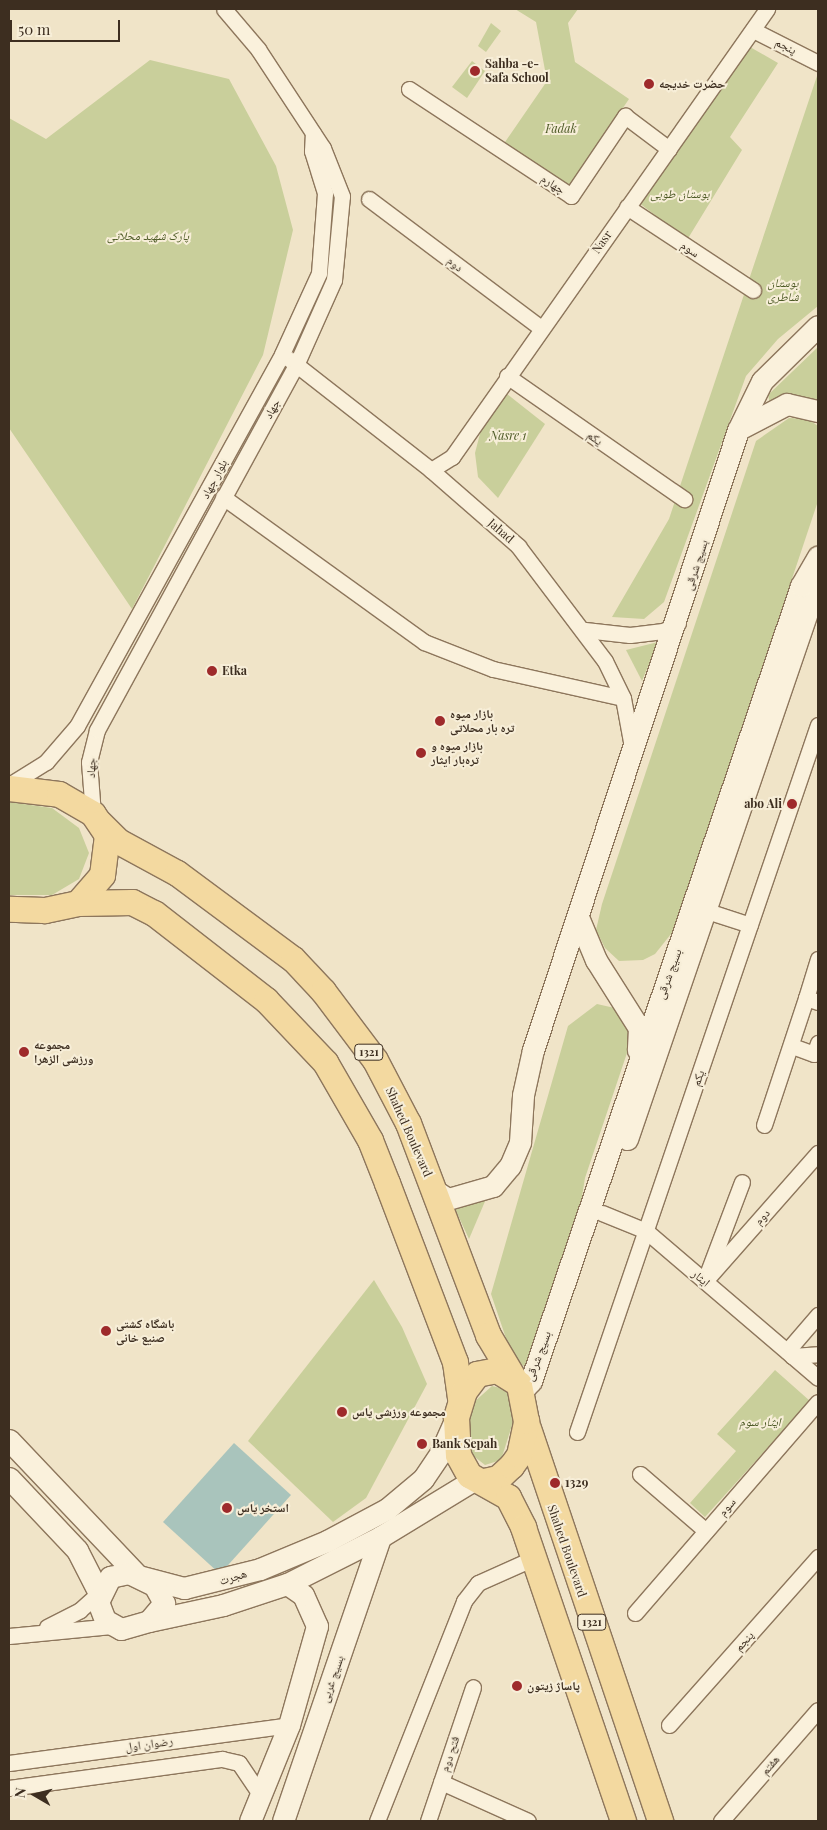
<!DOCTYPE html>
<html>
<head>
<meta charset="utf-8">
<style>
  body { margin:0 }
  #map { position:relative; width:827px; height:1830px; overflow:hidden; background:#f0e4c8; font-family:"Playfair Display","Noto Naskh Arabic",serif }
  div>[style] { position:absolute }
  [style*='--x'] { left:calc(var(--x)*1px); top:calc(var(--y)*1px); width:calc(var(--w)*1px); rotate:calc(var(--a)*1deg) }
  .green>* { inset:0; background:#c9cf9b }
  .water>* { inset:0; background:#a9c4bc }
  .roads { filter:drop-shadow(1px 0 #8d765c) drop-shadow(-1px 0 #8d765c) drop-shadow(0 1px #8d765c) drop-shadow(0 -1px #8d765c) }
  .minor>* { height:15px; margin:-7.5px; padding:0 7.5px; transform-origin:7.5px; border-radius:7.5px; background:#faf1dc }
  .secondary>* { height:21px; margin:-10.5px; padding:0 10.5px; transform-origin:10.5px; border-radius:10.5px; background:#faf1dc }
  .primary>* { height:25px; margin:-12.5px; padding:0 12.5px; transform-origin:12.5px; border-radius:12.5px; background:#f3d9a0 }
  .dots>* { width:14px; height:14px; translate:-50% -50%; box-sizing:border-box; border:2px solid #f7eed8; border-radius:50% }
  span { translate:-50% -50%; white-space:nowrap; text-align:center; line-height:1.15; -webkit-text-stroke:4px #f7eed8; paint-order:stroke }
  .shield-label span { padding:1px 4px; background:#f7eed8; border:1px solid; border-radius:4px; -webkit-text-stroke-width:0 }
  .shield-label { font-size:11px; color:#3d2e20; font-weight:700 }
  .street-label { font-size:12px; color:#3d2e20 }
  .poi-label { font-size:12px; color:#3d2e20; font-weight:700 }
  .left { translate:0 -50%; text-align:left }
  .right { translate:-100% -50%; text-align:right }
  .park-label { font-size:12px; color:#4d5a26; font-style:italic }
  .frame { position:absolute; inset:0; border:10px solid #3d2e20; pointer-events:none }
  .north { position:absolute; left:10px; top:1770px; width:50px; height:50px; -webkit-text-stroke:4px #f7eed8; paint-order:stroke; rotate:278deg; font-size:14px; font-weight:700; line-height:20px; text-align:center; color:#3d2e20 }
  .north::after { content:''; display:block; margin:auto; width:18px; height:22px; background:#3d2e20; clip-path:polygon(50% 0,100% 100%,50% 72%,0 100%) }
  .scale { position:absolute; left:10px; top:20px; width:110px; height:22px; box-sizing:border-box; border:2px solid #3d2e20; border-top:0; padding-left:6px; font-size:15px; line-height:18px; white-space:nowrap; color:#3d2e20; -webkit-text-stroke:4px #f7eed8; paint-order:stroke }
</style>
</head>
<body>
<div id="map">
  <div class="green">
    <i style="clip-path:polygon(515px 9px,578px 9px,568px 23px,575px 62px,629px 99px,568px 189px,503px 145px,547px 81px,536px 22px)"></i>
    <i style="clip-path:polygon(491px 23px,501px 31px,486px 52px,478px 46px)"></i>
    <i style="clip-path:polygon(750px 47px,778px 63px,730px 137px,742px 150px,687px 240px,638px 202px)"></i>
    <i style="clip-path:polygon(150px 60px,229px 79px,276px 166px,293px 230px,263px 355px,132px 609px,9px 428px,9px 118px,46px 139px)"></i>
    <i style="clip-path:polygon(472px 61px,485px 71px,467px 98px,452px 87px)"></i>
    <i style="clip-path:polygon(818px 73px,818px 306px,778px 339px,746px 376px,664px 602px,644px 619px,612px 617px,669px 519px)"></i>
    <i style="clip-path:polygon(818px 347px,818px 403px,770px 404px,768px 395px)"></i>
    <i style="clip-path:polygon(507px 394px,545px 424px,498px 498px,478px 477px,475px 453px,482px 426px)"></i>
    <i style="clip-path:polygon(789px 418px,808px 419px,818px 426px,818px 501px,675px 929px,655px 954px,643px 960px,619px 961px,605px 948px,596px 930px,602px 904px,756px 441px)"></i>
    <i style="clip-path:polygon(658px 642px,642px 681px,626px 650px)"></i>
    <i style="clip-path:polygon(9px 802px,52px 808px,79px 828px,89px 853px,79px 879px,52px 895px,9px 895px)"></i>
    <i style="clip-path:polygon(597px 1004px,619px 1009px,629px 1025px,630px 1044px,585px 1178px,577px 1227px,526px 1368px,512px 1356px,491px 1294px,568px 1026px)"></i>
    <i style="clip-path:polygon(486px 1199px,469px 1239px,455px 1209px)"></i>
    <i style="clip-path:polygon(374px 1280px,402px 1327px,427px 1384px,366px 1498px,333px 1522px,248px 1441px)"></i>
    <i style="clip-path:polygon(775px 1370px,810px 1401px,705px 1517px,690px 1503px,736px 1451px,717px 1434px)"></i>
    <i style="clip-path:polygon(492px 1386px,505px 1389px,510px 1396px,514px 1419px,501px 1460px,485px 1465px,471px 1454px,467px 1423px,473px 1403px)"></i>
  </div>
  <div class="water">
    <i style="clip-path:polygon(234px 1443px,291px 1495px,220px 1574px,163px 1522px)"></i>
  </div>
  <div class="roads">
    <div class="minor">
      <i style="--x:753;--y:30;--w:73;--a:26.9"></i>
      <i style="--x:409;--y:89;--w:194;--a:33.4"></i>
      <i style="--x:571;--y:196;--w:97;--a:-56"></i>
      <i style="--x:625;--y:116;--w:55;--a:36.9"></i>
      <i style="--x:369;--y:199;--w:215;--a:36.9"></i>
      <i style="--x:627;--y:207;--w:151;--a:33.4"></i>
      <i style="--x:289;--y:359;--w:180;--a:38"></i>
      <i style="--x:431;--y:470;--w:116;--a:41.1"></i>
      <i style="--x:518;--y:546;--w:144;--a:52.9"></i>
      <i style="--x:605;--y:661;--w:41;--a:64.1"></i>
      <i style="--x:623;--y:698;--w:50;--a:79.6"></i>
      <i style="--x:507;--y:376;--w:216;--a:34.8"></i>
      <i style="--x:431;--y:470;--w:25;--a:-32"></i>
      <i style="--x:452;--y:457;--w:548;--a:-54.89"></i>
      <i style="--x:223;--y:497;--w:248;--a:35.8"></i>
      <i style="--x:424;--y:642;--w:74;--a:21.4"></i>
      <i style="--x:493;--y:669;--w:133;--a:12.6"></i>
      <i style="--x:585;--y:630;--w:45;--a:6.3"></i>
      <i style="--x:630;--y:635;--w:33;--a:-7"></i>
      <i style="--x:663;--y:631;--w:17;--a:-28"></i>
      <i style="--x:9;--y:785;--w:44;--a:-31.9"></i>
      <i style="--x:46;--y:762;--w:48;--a:-49.3"></i>
      <i style="--x:77;--y:726;--w:425;--a:-61.1"></i>
      <i style="--x:282;--y:354;--w:89;--a:-65.4"></i>
      <i style="--x:319;--y:273;--w:80;--a:-85.7"></i>
      <i style="--x:325;--y:193;--w:44;--a:-107.2"></i>
      <i style="--x:312;--y:151;--w:18;--a:-87"></i>
      <i style="--x:93;--y:814;--w:52;--a:-94.4"></i>
      <i style="--x:89;--y:762;--w:33;--a:-76"></i>
      <i style="--x:97;--y:730;--w:418;--a:-61.4"></i>
      <i style="--x:297;--y:363;--w:91;--a:-66"></i>
      <i style="--x:334;--y:280;--w:84;--a:-84.6"></i>
      <i style="--x:342;--y:196;--w:52;--a:-111.6"></i>
      <i style="--x:323;--y:148;--w:118;--a:-123.3"></i>
      <i style="--x:258;--y:49;--w:52;--a:-130.4"></i>
      <i style="--x:707;--y:911;--w:45;--a:18"></i>
      <i style="--x:818;--y:959;--w:41;--a:107.1"></i>
      <i style="--x:806;--y:998;--w:13;--a:18"></i>
      <i style="--x:792;--y:1046;--w:23;--a:20"></i>
      <i style="--x:814;--y:1054;--w:12;--a:-70"></i>
      <i style="--x:764;--y:1125;--w:134;--a:-71.7"></i>
      <i style="--x:602;--y:1213;--w:48;--a:22.2"></i>
      <i style="--x:646;--y:1231;--w:226;--a:40.5"></i>
      <i style="--x:708;--y:1272;--w:96;--a:-69.3"></i>
      <i style="--x:705;--y:1281;--w:171;--a:-48.6"></i>
      <i style="--x:787;--y:1351;--w:48;--a:-49.3"></i>
      <i style="--x:792;--y:1356;--w:26;--a:-4"></i>
      <i style="--x:577;--y:1432;--w:747;--a:-71.18"></i>
      <i style="--x:640;--y:1474;--w:87;--a:40.8"></i>
      <i style="--x:635;--y:1613;--w:279;--a:-49.1"></i>
      <i style="--x:47;--y:1627;--w:37;--a:-27"></i>
      <i style="--x:80;--y:1610;--w:25;--a:-42"></i>
      <i style="--x:9;--y:1636;--w:103;--a:-5.5"></i>
      <i style="--x:669;--y:1725;--w:225;--a:-48.4"></i>
      <i style="--x:9;--y:1763;--w:283;--a:-7.7"></i>
      <i style="--x:441;--y:1782;--w:95;--a:24.1"></i>
      <i style="--x:9;--y:1788;--w:215;--a:-7.8"></i>
      <i style="--x:222;--y:1759;--w:17;--a:13"></i>
      <i style="--x:239;--y:1763;--w:36;--a:56"></i>
      <i style="--x:377;--y:1821;--w:237;--a:-68.4"></i>
      <i style="--x:464;--y:1601;--w:23;--a:-52"></i>
      <i style="--x:478;--y:1583;--w:61;--a:-24.1"></i>
      <i style="--x:428;--y:1821;--w:141;--a:-71.4"></i>
      <i style="--x:721;--y:1821;--w:147;--a:-48.9"></i>
    </div>
    <div class="secondary">
      <i style="--x:741;--y:428;--w:52;--a:-27.6"></i>
      <i style="--x:787;--y:404;--w:32;--a:13"></i>
      <i style="--x:578;--y:917;--w:47;--a:67.3"></i>
      <i style="--x:596;--y:960;--w:80;--a:57.7"></i>
      <i style="--x:639;--y:1028;--w:22;--a:93"></i>
      <i style="--x:627;--y:1139;--w:584;--a:-71.13"></i>
      <i style="--x:435;--y:1191;--w:15;--a:32"></i>
      <i style="--x:448;--y:1199;--w:47;--a:-16.1"></i>
      <i style="--x:493;--y:1186;--w:26;--a:-50"></i>
      <i style="--x:510;--y:1166;--w:26;--a:-67"></i>
      <i style="--x:520;--y:1142;--w:47;--a:-86.3"></i>
      <i style="--x:523;--y:1095;--w:46;--a:-77.5"></i>
      <i style="--x:533;--y:1050;--w:653;--a:-71.7"></i>
      <i style="--x:738;--y:430;--w:55;--a:-63.9"></i>
      <i style="--x:762;--y:381;--w:78;--a:-44.5"></i>
      <i style="--x:522;--y:1391;--w:13;--a:-48"></i>
      <i style="--x:531;--y:1381;--w:840;--a:-71.24"></i>
      <i style="--x:801;--y:586;--w:34;--a:-60"></i>
      <i style="--x:9;--y:1440;--w:187;--a:46.5"></i>
      <i style="--x:138;--y:1576;--w:48;--a:14.6"></i>
      <i style="--x:184;--y:1588;--w:78;--a:-14"></i>
      <i style="--x:260;--y:1569;--w:73;--a:-22.7"></i>
      <i style="--x:327;--y:1541;--w:68;--a:-28.1"></i>
      <i style="--x:387;--y:1509;--w:47;--a:-39.8"></i>
      <i style="--x:423;--y:1479;--w:30;--a:-56"></i>
      <i style="--x:440;--y:1454;--w:39;--a:-66"></i>
      <i style="--x:9;--y:1478;--w:99;--a:46.6"></i>
      <i style="--x:77;--y:1550;--w:48;--a:62.9"></i>
      <i style="--x:129;--y:1573;--w:28;--a:26"></i>
      <i style="--x:154;--y:1585;--w:21;--a:61"></i>
      <i style="--x:164;--y:1603;--w:23;--a:130"></i>
      <i style="--x:149;--y:1621;--w:29;--a:164"></i>
      <i style="--x:121;--y:1629;--w:18;--a:-151"></i>
      <i style="--x:105;--y:1620;--w:19;--a:-111"></i>
      <i style="--x:98;--y:1602;--w:28;--a:-64"></i>
      <i style="--x:110;--y:1577;--w:19;--a:-12"></i>
      <i style="--x:149;--y:1621;--w:76;--a:-12.2"></i>
      <i style="--x:223;--y:1605;--w:67;--a:-18.2"></i>
      <i style="--x:287;--y:1584;--w:104;--a:-26.8"></i>
      <i style="--x:380;--y:1537;--w:111;--a:-31.4"></i>
      <i style="--x:250;--y:1821;--w:104;--a:-67.9"></i>
      <i style="--x:289;--y:1725;--w:103;--a:-74.2"></i>
      <i style="--x:317;--y:1626;--w:34;--a:-114"></i>
      <i style="--x:303;--y:1595;--w:19;--a:-145"></i>
      <i style="--x:283;--y:1821;--w:300;--a:-71.1"></i>
    </div>
    <div class="primary">
      <i style="--x:9;--y:788;--w:50;--a:6.8"></i>
      <i style="--x:59;--y:794;--w:39;--a:30"></i>
      <i style="--x:93;--y:814;--w:25;--a:56"></i>
      <i style="--x:107;--y:835;--w:40;--a:97.1"></i>
      <i style="--x:102;--y:875;--w:37;--a:131"></i>
      <i style="--x:78;--y:903;--w:35;--a:168"></i>
      <i style="--x:44;--y:910;--w:35;--a:-178"></i>
      <i style="--x:100;--y:823;--w:25;--a:45"></i>
      <i style="--x:118;--y:841;--w:67;--a:28.5"></i>
      <i style="--x:177;--y:873;--w:144;--a:36.6"></i>
      <i style="--x:293;--y:959;--w:44;--a:46.8"></i>
      <i style="--x:323;--y:991;--w:86;--a:53"></i>
      <i style="--x:375;--y:1060;--w:71;--a:62.4"></i>
      <i style="--x:408;--y:1123;--w:227;--a:69.3"></i>
      <i style="--x:488;--y:1335;--w:49;--a:59.2"></i>
      <i style="--x:78;--y:903;--w:54;--a:-1.1"></i>
      <i style="--x:132;--y:902;--w:25;--a:27"></i>
      <i style="--x:154;--y:913;--w:142;--a:37.8"></i>
      <i style="--x:266;--y:1000;--w:86;--a:46.4"></i>
      <i style="--x:325;--y:1062;--w:90;--a:60"></i>
      <i style="--x:370;--y:1140;--w:46;--a:68.4"></i>
      <i style="--x:387;--y:1183;--w:191;--a:69.2"></i>
      <i style="--x:455;--y:1362;--w:37;--a:82"></i>
      <i style="--x:528;--y:1428;--w:415;--a:71.4"></i>
      <i style="--x:484;--y:1481;--w:14;--a:-12"></i>
      <i style="--x:498;--y:1478;--w:18;--a:-43"></i>
      <i style="--x:511;--y:1466;--w:14;--a:-54"></i>
      <i style="--x:519;--y:1455;--w:35;--a:-78"></i>
      <i style="--x:526;--y:1421;--w:38;--a:-101"></i>
      <i style="--x:519;--y:1384;--w:26;--a:-148"></i>
      <i style="--x:497;--y:1370;--w:20;--a:169"></i>
      <i style="--x:477;--y:1374;--w:21;--a:127"></i>
      <i style="--x:464;--y:1391;--w:28;--a:107"></i>
      <i style="--x:456;--y:1418;--w:37;--a:87"></i>
      <i style="--x:458;--y:1455;--w:23;--a:61"></i>
      <i style="--x:469;--y:1475;--w:45;--a:29.4"></i>
      <i style="--x:508;--y:1497;--w:34;--a:63"></i>
      <i style="--x:523;--y:1527;--w:311;--a:71.2"></i>
    </div>
  </div>
  <div class="dots">
    <i style="left:475px;top:71px;background:#9e2a2b"></i>
    <i style="left:649px;top:84px;background:#9e2a2b"></i>
    <i style="left:212px;top:671px;background:#9e2a2b"></i>
    <i style="left:440px;top:721px;background:#9e2a2b"></i>
    <i style="left:421px;top:753px;background:#9e2a2b"></i>
    <i style="left:792px;top:804px;background:#9e2a2b"></i>
    <i style="left:24px;top:1052px;background:#9e2a2b"></i>
    <i style="left:106px;top:1331px;background:#9e2a2b"></i>
    <i style="left:342px;top:1412px;background:#9e2a2b"></i>
    <i style="left:422px;top:1444px;background:#9e2a2b"></i>
    <i style="left:555px;top:1483px;background:#9e2a2b"></i>
    <i style="left:227px;top:1508px;background:#9e2a2b"></i>
    <i style="left:517px;top:1686px;background:#9e2a2b"></i>
  </div>
  <div class="shield-label">
    <span style="left:369px;top:1052px">1321</span>
    <span style="left:592px;top:1622px">1321</span>
  </div>
  <div class="street-label">
    <span style="left:786px;top:46px;rotate:27deg">پنجم</span>
    <span style="left:553px;top:184px;rotate:33deg">چهارم</span>
    <span style="left:602px;top:242px;rotate:-55deg">Nasr</span>
    <span style="left:690px;top:249px;rotate:33deg">سوم</span>
    <span style="left:455px;top:264px;rotate:37deg">دوم</span>
    <span style="left:272px;top:409px;rotate:-61deg">جهاد</span>
    <span style="left:595px;top:438px;rotate:35deg">یکم</span>
    <span style="left:214px;top:479px;rotate:-62deg">بلوار جهاد</span>
    <span style="left:501px;top:531px;rotate:41deg">Jahad</span>
    <span style="left:696px;top:565px;rotate:-72deg">بسیج شرقی</span>
    <span style="left:91px;top:768px;rotate:-88deg">جهاد</span>
    <span style="left:669px;top:974px;rotate:-70deg">بسیج شرقی</span>
    <span style="left:698px;top:1078px;rotate:-71deg">یکم</span>
    <span style="left:409px;top:1132px;rotate:66deg">Shahed Boulevard</span>
    <span style="left:762px;top:1217px;rotate:-48deg">دوم</span>
    <span style="left:701px;top:1278px;rotate:40deg">ایثار</span>
    <span style="left:538px;top:1356px;rotate:-69deg">بسیج شرقی</span>
    <span style="left:727px;top:1507px;rotate:-49deg">سوم</span>
    <span style="left:567px;top:1551px;rotate:71deg">Shahed Boulevard</span>
    <span style="left:233px;top:1577px;rotate:-17deg">هجرت</span>
    <span style="left:744px;top:1641px;rotate:-48deg">پنجم</span>
    <span style="left:332px;top:1679px;rotate:-71deg">بسیج غربی</span>
    <span style="left:149px;top:1744px;rotate:-8deg">رضوان اول</span>
    <span style="left:450px;top:1754px;rotate:-72deg">فتح دوم</span>
    <span style="left:770px;top:1765px;rotate:-49deg">هفتم</span>
  </div>
  <div class="poi-label">
    <span class="left" style="left:485px;top:71px">Sahba -e-<br>Safa School</span>
    <span class="left" style="left:659px;top:84px">حضرت خدیجه</span>
    <span class="left" style="left:222px;top:671px">Etka</span>
    <span class="left" style="left:450px;top:721px">بازار میوه<br>تره بار محلاتی</span>
    <span class="left" style="left:431px;top:753px">بازار میوه و<br>تره‌بار ایثار</span>
    <span class="right" style="left:782px;top:804px">abo Ali</span>
    <span class="left" style="left:34px;top:1052px">مجموعه<br>ورزشی الزهرا</span>
    <span class="left" style="left:116px;top:1331px">باشگاه کشتی<br>صنیع خانی</span>
    <span class="left" style="left:352px;top:1412px">مجموعه ورزشی یاس</span>
    <span class="left" style="left:432px;top:1444px">Bank Sepah</span>
    <span class="left" style="left:565px;top:1483px">1329</span>
    <span class="left" style="left:237px;top:1508px">استخر یاس</span>
    <span class="left" style="left:527px;top:1686px">پاساژ زیتون</span>
  </div>
  <div class="park-label">
    <span style="left:561px;top:129px">Fadak</span>
    <span style="left:680px;top:194px">بوستان طوبی</span>
    <span style="left:148px;top:236px">پارک شهید محلاتی</span>
    <span style="left:783px;top:290px">بوستان<br>شاطری</span>
    <span style="left:508px;top:436px">Nasre 1</span>
    <span style="left:760px;top:1422px">ایثار سوم</span>
  </div>
  <div class="frame"></div>
  <div class="north">N</div>
  <div class="scale">50 m</div>
</div>
</body>
</html>
